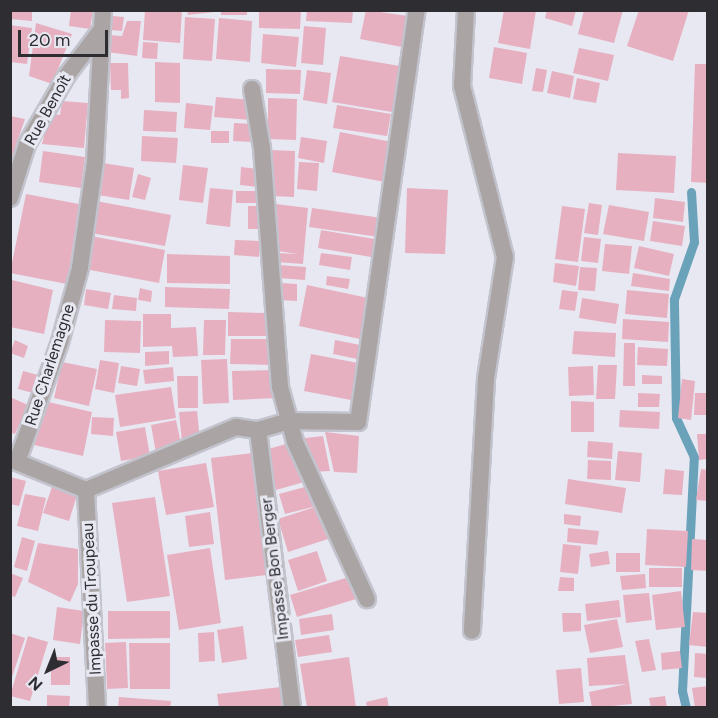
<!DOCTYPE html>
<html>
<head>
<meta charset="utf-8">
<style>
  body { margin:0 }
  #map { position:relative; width:718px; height:718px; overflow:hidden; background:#e7e8f2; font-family:Figtree,sans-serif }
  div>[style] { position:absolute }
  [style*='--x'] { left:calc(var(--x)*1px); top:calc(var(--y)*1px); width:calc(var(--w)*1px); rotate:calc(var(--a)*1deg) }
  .stream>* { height:9px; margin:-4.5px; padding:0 4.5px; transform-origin:4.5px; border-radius:4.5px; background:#6aa2ba }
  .building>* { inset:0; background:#e7b0c1 }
  .roads { filter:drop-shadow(2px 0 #c2c3cc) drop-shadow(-2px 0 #c2c3cc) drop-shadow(0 2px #c2c3cc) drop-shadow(0 -2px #c2c3cc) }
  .minor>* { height:16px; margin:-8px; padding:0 8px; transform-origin:8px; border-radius:8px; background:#aaa5a4 }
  span { translate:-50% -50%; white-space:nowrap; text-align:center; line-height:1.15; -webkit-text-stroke:6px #e7e8f2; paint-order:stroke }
  .street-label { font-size:16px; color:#2e2e32 }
  .frame { position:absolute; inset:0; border:12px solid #2e2e32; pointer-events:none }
  .north { position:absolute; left:18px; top:640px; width:60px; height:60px; -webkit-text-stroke:4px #e7e8f2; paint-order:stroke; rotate:223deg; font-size:16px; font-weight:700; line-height:24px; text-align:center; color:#2e2e32 }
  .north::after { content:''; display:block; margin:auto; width:21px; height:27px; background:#2e2e32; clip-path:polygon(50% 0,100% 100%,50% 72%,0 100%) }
  .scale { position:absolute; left:18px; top:30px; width:90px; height:27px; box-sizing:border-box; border:3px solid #2e2e32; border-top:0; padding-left:8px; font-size:18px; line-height:21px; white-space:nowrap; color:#2e2e32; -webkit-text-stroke:4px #e7e8f2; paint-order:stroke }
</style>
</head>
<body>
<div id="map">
  <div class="stream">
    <i style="--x:686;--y:708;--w:17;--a:-103"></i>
    <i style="--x:682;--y:691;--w:234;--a:-87.1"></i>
    <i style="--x:694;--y:457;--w:43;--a:-114.8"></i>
    <i style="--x:676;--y:418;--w:119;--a:-91"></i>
    <i style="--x:674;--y:299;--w:60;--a:-70.7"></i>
    <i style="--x:694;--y:242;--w:50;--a:-93.4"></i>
  </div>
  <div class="building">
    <i style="clip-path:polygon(10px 10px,32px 10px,32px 21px,10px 19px)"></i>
    <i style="clip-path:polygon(71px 10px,93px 10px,90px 29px,69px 26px)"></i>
    <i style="clip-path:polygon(145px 10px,182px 10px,180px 43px,143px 40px)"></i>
    <i style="clip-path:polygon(187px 10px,214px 10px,214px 12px,188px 15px)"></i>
    <i style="clip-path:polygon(221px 10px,247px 10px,247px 15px,221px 15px)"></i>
    <i style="clip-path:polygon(259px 10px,301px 10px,300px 29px,259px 28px)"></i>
    <i style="clip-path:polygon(307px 10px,353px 10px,352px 23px,306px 21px)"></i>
    <i style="clip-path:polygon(366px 10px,408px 16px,402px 47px,360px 39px)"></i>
    <i style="clip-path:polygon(504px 10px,536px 10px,530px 49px,498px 43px)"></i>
    <i style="clip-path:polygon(547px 10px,576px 10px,572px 26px,545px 18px)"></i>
    <i style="clip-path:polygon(584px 10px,623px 10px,614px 43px,578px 34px)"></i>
    <i style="clip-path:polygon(639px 10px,689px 10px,673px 61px,627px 46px)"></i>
    <i style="clip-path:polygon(112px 16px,124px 17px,122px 31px,110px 30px)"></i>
    <i style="clip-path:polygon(185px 17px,215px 19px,212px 61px,183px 59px)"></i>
    <i style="clip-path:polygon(219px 18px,252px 21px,250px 62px,216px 59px)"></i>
    <i style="clip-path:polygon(127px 21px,141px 21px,137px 56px,107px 52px,109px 35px,122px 36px)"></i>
    <i style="clip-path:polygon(36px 23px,72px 34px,52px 84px,29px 76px)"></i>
    <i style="clip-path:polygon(10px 25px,32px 28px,27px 64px,10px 62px)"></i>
    <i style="clip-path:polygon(304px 26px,326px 28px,323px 65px,301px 63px)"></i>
    <i style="clip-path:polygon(263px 34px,299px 37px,296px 67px,261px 63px)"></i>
    <i style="clip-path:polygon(143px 42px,158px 43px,157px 59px,142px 58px)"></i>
    <i style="clip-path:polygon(494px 47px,527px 53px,522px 84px,489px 78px)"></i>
    <i style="clip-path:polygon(579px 48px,614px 55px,608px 81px,573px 73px)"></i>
    <i style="clip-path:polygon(340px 56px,400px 66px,392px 112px,332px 102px)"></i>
    <i style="clip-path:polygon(155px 62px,180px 63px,180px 103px,155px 102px)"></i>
    <i style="clip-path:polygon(110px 63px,128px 63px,129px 98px,121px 99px,121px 90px,111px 90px)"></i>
    <i style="clip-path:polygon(695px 64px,708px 64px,708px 183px,691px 182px)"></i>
    <i style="clip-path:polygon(536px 68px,547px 70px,543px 92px,532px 91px)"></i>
    <i style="clip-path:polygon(266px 69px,301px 70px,300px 94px,266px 93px)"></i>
    <i style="clip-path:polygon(307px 70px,331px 73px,327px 104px,303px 100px)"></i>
    <i style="clip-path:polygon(552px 71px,574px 76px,570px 98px,547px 93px)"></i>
    <i style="clip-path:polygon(577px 78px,600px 83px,596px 103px,573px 99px)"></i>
    <i style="clip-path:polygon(216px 97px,253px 100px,251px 120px,214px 117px)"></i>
    <i style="clip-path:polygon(268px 98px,297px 99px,296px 140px,268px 139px)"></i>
    <i style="clip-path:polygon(62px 101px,88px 103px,84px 148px,42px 144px,50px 114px,60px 115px)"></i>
    <i style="clip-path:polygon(186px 103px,213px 106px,210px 130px,184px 128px)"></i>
    <i style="clip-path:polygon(337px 105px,391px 114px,387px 136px,333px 128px)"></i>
    <i style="clip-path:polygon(144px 110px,177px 112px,176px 132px,143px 131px)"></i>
    <i style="clip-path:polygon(10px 116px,25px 119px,11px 160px,10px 159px)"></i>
    <i style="clip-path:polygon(234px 123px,253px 124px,252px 142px,233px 141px)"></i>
    <i style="clip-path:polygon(211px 131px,229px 131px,229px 143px,211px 143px)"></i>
    <i style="clip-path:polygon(340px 132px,392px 142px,385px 182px,332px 172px)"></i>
    <i style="clip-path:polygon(142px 136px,178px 138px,176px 163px,141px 161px)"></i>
    <i style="clip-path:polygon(301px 137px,327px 141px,324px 163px,298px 158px)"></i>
    <i style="clip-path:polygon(270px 150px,295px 151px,294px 197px,270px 196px)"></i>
    <i style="clip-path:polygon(43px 151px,85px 157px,81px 188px,39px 182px)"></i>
    <i style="clip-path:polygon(618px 153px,676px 156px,674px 193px,616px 190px)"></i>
    <i style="clip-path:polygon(299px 162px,319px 163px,317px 191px,297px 189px)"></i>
    <i style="clip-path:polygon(103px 163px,134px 168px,129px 200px,98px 195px)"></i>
    <i style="clip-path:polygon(183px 165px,208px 168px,203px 203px,179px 200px)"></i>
    <i style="clip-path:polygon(241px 167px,259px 169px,258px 187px,240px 185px)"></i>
    <i style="clip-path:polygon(138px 174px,151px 178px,145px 200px,132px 197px)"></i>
    <i style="clip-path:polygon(210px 188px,233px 190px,230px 227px,206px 224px)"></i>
    <i style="clip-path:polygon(407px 188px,448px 190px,445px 254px,405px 253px)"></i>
    <i style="clip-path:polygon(236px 191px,262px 191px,262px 203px,236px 203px)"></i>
    <i style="clip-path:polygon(26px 194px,79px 204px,67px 284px,10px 273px)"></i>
    <i style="clip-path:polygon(655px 198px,685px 202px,683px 222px,653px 218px)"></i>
    <i style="clip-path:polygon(96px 201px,171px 215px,165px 246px,91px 233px)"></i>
    <i style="clip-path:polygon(589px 203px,602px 205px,598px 235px,584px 233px)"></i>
    <i style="clip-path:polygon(276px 204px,308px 208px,303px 264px,276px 262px,276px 253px,298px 254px,271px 250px)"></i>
    <i style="clip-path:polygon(609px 205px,649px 212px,644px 241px,603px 234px)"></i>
    <i style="clip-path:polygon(248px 206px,263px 206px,263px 229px,248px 229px)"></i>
    <i style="clip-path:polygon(562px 206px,585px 209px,578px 262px,555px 259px)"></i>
    <i style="clip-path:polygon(312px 208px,382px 218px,379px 237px,309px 227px)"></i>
    <i style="clip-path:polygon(653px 221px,685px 226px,682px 246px,650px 241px)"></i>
    <i style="clip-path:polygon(321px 230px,380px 240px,377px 258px,318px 248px)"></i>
    <i style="clip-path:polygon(91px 236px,165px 250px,159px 283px,85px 269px)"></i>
    <i style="clip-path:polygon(584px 237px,601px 239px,598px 263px,581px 261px)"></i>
    <i style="clip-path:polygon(235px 240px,260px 241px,259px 257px,234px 255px)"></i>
    <i style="clip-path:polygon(605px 244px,632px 246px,629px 274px,602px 271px)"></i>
    <i style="clip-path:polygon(639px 246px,674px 254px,669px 276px,634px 268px)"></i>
    <i style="clip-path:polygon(321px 253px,352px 257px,350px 270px,319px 265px)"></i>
    <i style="clip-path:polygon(167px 254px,230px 256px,230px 284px,167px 283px)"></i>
    <i style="clip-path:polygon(555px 263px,579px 266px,576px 286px,553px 282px)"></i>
    <i style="clip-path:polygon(279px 265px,306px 267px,305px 280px,278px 278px)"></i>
    <i style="clip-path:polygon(580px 267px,597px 268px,595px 291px,578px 290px)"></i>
    <i style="clip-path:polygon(633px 273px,670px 279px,669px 291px,631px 286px)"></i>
    <i style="clip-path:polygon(327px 276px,350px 279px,348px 289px,326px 285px)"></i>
    <i style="clip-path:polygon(12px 280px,53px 290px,44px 334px,10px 327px)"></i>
    <i style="clip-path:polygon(281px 283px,297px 284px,297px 301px,280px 300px)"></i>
    <i style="clip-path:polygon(307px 285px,368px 298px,360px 339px,299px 326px)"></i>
    <i style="clip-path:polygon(165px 287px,230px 289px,229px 309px,165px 307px)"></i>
    <i style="clip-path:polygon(140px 288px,152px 291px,151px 302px,138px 300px)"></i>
    <i style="clip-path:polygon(86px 289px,111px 293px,108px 309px,84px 305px)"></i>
    <i style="clip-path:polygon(562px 290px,578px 292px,575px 311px,559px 309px)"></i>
    <i style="clip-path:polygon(627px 290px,669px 294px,667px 318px,625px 314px)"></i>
    <i style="clip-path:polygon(114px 295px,137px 298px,136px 311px,112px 309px)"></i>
    <i style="clip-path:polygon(582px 298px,619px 304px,616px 324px,579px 318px)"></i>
    <i style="clip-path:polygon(228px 312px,268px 313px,267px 336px,228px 336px)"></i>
    <i style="clip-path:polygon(143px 314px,171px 314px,171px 328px,196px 327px,198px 356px,173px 357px,172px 346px,143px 347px)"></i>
    <i style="clip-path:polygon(623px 319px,669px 322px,668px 342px,622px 339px)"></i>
    <i style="clip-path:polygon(105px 320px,141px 321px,140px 353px,104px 352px)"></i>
    <i style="clip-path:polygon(204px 320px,226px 320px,225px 355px,203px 355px)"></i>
    <i style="clip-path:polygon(574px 331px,616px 333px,615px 357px,572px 354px)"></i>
    <i style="clip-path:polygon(231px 339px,273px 339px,273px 365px,230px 364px)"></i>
    <i style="clip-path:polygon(15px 340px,28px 346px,24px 358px,10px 353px)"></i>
    <i style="clip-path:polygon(335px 340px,360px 345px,357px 359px,333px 354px)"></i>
    <i style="clip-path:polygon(624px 343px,635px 343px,635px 386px,623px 386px)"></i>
    <i style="clip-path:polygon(638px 347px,668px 349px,667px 366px,637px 365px)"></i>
    <i style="clip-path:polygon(169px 351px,169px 364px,145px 366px,145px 352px)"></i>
    <i style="clip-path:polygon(311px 354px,358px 363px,351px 400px,304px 391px)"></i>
    <i style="clip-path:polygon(227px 359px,229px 403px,203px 404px,201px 360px)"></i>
    <i style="clip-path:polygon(100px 360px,119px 363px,114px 393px,95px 389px)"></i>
    <i style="clip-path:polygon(62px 362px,97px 369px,89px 406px,54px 398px)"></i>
    <i style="clip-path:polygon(598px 365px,617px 365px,615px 399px,596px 399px)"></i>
    <i style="clip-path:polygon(121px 366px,140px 369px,137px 386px,118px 383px)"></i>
    <i style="clip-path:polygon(593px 366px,594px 395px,569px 396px,568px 367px)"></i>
    <i style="clip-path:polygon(173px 367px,174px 381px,145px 384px,143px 370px)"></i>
    <i style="clip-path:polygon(275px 370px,276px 398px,233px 400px,232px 371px)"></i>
    <i style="clip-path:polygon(23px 371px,38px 375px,33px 393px,18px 389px)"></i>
    <i style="clip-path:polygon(642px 375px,662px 376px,662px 384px,642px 384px)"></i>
    <i style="clip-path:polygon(177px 376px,198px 376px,198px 408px,178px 408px)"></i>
    <i style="clip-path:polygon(682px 379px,695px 381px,691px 420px,678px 418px)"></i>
    <i style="clip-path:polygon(171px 387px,176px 418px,120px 427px,115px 395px)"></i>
    <i style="clip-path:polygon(638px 393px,660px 394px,659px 407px,638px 407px)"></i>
    <i style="clip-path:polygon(695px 393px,708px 393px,708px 415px,694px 415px)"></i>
    <i style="clip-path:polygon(10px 397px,28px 405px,15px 434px,10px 432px)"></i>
    <i style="clip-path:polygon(44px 401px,92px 412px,83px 456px,34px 445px)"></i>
    <i style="clip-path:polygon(571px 401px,594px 402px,594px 432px,571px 432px)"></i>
    <i style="clip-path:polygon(620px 410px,660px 412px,659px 429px,619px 427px)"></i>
    <i style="clip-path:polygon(197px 411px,200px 440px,182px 442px,179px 412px)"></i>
    <i style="clip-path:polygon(92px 417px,114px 418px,113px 436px,91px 434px)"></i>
    <i style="clip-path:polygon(176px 420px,182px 448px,156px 453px,151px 425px)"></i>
    <i style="clip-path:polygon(145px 427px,150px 456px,121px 461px,116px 432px)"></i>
    <i style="clip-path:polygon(325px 432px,359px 436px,357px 473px,334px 472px)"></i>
    <i style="clip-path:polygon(697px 434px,708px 434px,708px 459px,699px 460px)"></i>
    <i style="clip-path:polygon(323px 436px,330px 471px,313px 472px,297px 439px)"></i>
    <i style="clip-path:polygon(588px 441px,613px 443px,612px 459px,587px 457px)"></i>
    <i style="clip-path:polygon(293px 442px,304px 482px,276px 490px,265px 450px)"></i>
    <i style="clip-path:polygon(618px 451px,642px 453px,640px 482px,615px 480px)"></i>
    <i style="clip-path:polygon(253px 453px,267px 575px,225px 580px,211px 458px)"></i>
    <i style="clip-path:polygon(588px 460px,611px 461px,611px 480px,587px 479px)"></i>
    <i style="clip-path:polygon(206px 463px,214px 507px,166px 515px,158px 471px)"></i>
    <i style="clip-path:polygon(665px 469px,684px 471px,682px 495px,663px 494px)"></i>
    <i style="clip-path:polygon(701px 469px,708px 470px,708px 501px,696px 500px)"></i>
    <i style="clip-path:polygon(10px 477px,26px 481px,19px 506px,10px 504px)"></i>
    <i style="clip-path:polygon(568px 479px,626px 488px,622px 513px,565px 504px)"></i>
    <i style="clip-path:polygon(312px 485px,317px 506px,285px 514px,279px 494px)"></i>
    <i style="clip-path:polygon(52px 487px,77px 495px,69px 521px,43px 513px)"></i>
    <i style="clip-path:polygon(25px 494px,46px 498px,38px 531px,17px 526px)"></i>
    <i style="clip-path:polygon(155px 497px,170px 596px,127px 602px,112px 503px)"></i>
    <i style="clip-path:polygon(321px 505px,331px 538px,288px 552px,278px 519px)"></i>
    <i style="clip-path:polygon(210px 512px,214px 544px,189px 547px,185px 516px)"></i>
    <i style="clip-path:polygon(564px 514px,581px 516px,580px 526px,564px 524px)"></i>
    <i style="clip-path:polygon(568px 528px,599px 531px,597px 545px,567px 542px)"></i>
    <i style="clip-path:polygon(647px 529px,688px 531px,686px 567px,645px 565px)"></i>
    <i style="clip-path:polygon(22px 537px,35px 541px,27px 571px,14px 567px)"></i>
    <i style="clip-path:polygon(692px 539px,708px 540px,708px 571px,691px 570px)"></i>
    <i style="clip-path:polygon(38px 543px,78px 549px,78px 584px,70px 602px,28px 582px)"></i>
    <i style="clip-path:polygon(563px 544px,581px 546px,578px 574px,560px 572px)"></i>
    <i style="clip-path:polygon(210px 548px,221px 623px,179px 630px,167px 555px)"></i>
    <i style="clip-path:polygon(317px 551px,327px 581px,298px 591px,288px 560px)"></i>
    <i style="clip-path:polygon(608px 551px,610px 564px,591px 567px,589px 554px)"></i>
    <i style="clip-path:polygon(616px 553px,640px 553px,640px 572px,616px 572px)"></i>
    <i style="clip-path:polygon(649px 568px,682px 568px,682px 587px,649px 587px)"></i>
    <i style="clip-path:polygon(10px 573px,23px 578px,15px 597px,10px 595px)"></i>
    <i style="clip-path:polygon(645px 574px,646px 588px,622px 590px,620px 576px)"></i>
    <i style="clip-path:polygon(349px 577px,356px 599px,297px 617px,290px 595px)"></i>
    <i style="clip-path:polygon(560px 577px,574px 578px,574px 591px,558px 591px)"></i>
    <i style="clip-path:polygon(681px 591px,685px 627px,656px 630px,652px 595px)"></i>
    <i style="clip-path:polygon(649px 593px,652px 620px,626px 623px,623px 595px)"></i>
    <i style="clip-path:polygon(619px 600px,621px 617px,587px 621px,585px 604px)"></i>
    <i style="clip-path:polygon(57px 607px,84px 611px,80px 644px,53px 640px)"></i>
    <i style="clip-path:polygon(108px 611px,170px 611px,170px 638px,108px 639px)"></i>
    <i style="clip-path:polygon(693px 612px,708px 613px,708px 647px,689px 645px)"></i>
    <i style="clip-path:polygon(562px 613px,581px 613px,581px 631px,563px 632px)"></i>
    <i style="clip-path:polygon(332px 614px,334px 630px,301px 635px,299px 619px)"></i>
    <i style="clip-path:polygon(617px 619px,623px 647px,590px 653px,584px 625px)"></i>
    <i style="clip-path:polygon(243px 626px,247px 659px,222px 663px,217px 630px)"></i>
    <i style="clip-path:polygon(214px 632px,215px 661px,199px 662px,198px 633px)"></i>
    <i style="clip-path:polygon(10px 633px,25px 638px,11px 680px,10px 680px)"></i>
    <i style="clip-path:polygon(329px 635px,332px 652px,298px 657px,295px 640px)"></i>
    <i style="clip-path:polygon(28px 636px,48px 642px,30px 701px,10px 696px)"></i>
    <i style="clip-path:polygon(649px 639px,656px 670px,642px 672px,635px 641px)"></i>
    <i style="clip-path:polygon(126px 642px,128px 688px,107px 689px,105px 643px)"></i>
    <i style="clip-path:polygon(129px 643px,170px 643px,170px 689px,130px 689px)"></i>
    <i style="clip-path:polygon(680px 651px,682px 668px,662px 670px,661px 653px)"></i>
    <i style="clip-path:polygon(695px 653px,708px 654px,708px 678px,694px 677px)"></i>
    <i style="clip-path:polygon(625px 655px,632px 704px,592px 708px,589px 692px,627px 684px,589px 686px,587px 658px)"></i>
    <i style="clip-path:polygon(51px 657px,70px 657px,70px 685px,51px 685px)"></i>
    <i style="clip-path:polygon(349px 657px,356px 708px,307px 708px,300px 664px)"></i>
    <i style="clip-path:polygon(581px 668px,584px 702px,559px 704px,556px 670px)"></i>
    <i style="clip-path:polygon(708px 686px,708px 708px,695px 708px,692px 688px)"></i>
    <i style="clip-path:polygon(281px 687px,284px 708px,219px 708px,217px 694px)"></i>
    <i style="clip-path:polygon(47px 695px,70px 696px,69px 708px,47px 708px)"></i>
    <i style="clip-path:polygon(665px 696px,667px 708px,651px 708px,649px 698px)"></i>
    <i style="clip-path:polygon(119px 697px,171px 701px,170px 708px,118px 708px)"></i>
    <i style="clip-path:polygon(387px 697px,389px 708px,367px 708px,366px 702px)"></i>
  </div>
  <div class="roads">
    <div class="minor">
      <i style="--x:103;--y:10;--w:152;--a:93"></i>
      <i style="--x:95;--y:162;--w:107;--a:98.1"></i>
      <i style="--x:80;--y:268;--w:77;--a:105.1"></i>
      <i style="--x:60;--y:342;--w:127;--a:109.7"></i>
      <i style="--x:17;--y:462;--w:74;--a:22.1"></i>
      <i style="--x:86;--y:490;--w:163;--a:-22.8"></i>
      <i style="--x:236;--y:427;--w:22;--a:8"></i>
      <i style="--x:258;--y:430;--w:32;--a:-16"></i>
      <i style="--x:289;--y:421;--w:69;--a:0.8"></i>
      <i style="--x:358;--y:422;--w:416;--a:-81.9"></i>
      <i style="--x:466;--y:10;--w:76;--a:93"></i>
      <i style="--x:462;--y:86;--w:176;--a:75.9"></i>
      <i style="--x:505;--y:257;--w:123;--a:98.9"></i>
      <i style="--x:486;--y:379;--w:252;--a:93.2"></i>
      <i style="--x:252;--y:89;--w:60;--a:80.4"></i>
      <i style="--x:262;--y:148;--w:240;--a:85.7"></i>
      <i style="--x:280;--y:387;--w:57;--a:74.7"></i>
      <i style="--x:295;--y:442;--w:173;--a:65.4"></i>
      <i style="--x:10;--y:198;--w:57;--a:-72.5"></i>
      <i style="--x:27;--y:144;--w:80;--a:-59.9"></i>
      <i style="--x:67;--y:75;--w:56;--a:-52.9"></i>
      <i style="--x:258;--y:430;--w:280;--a:83"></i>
      <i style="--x:86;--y:490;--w:218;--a:87.1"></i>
    </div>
  </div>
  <div class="street-label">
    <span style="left:48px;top:110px;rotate:-61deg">Rue Benoît</span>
    <span style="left:50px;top:365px;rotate:-72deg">Rue Charlemagne</span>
    <span style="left:275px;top:569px;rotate:-97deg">Impasse Bon Berger</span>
    <span style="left:92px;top:599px;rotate:-93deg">Impasse du Troupeau</span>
  </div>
  <div class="frame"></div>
  <div class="north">N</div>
  <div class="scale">20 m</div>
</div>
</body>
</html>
